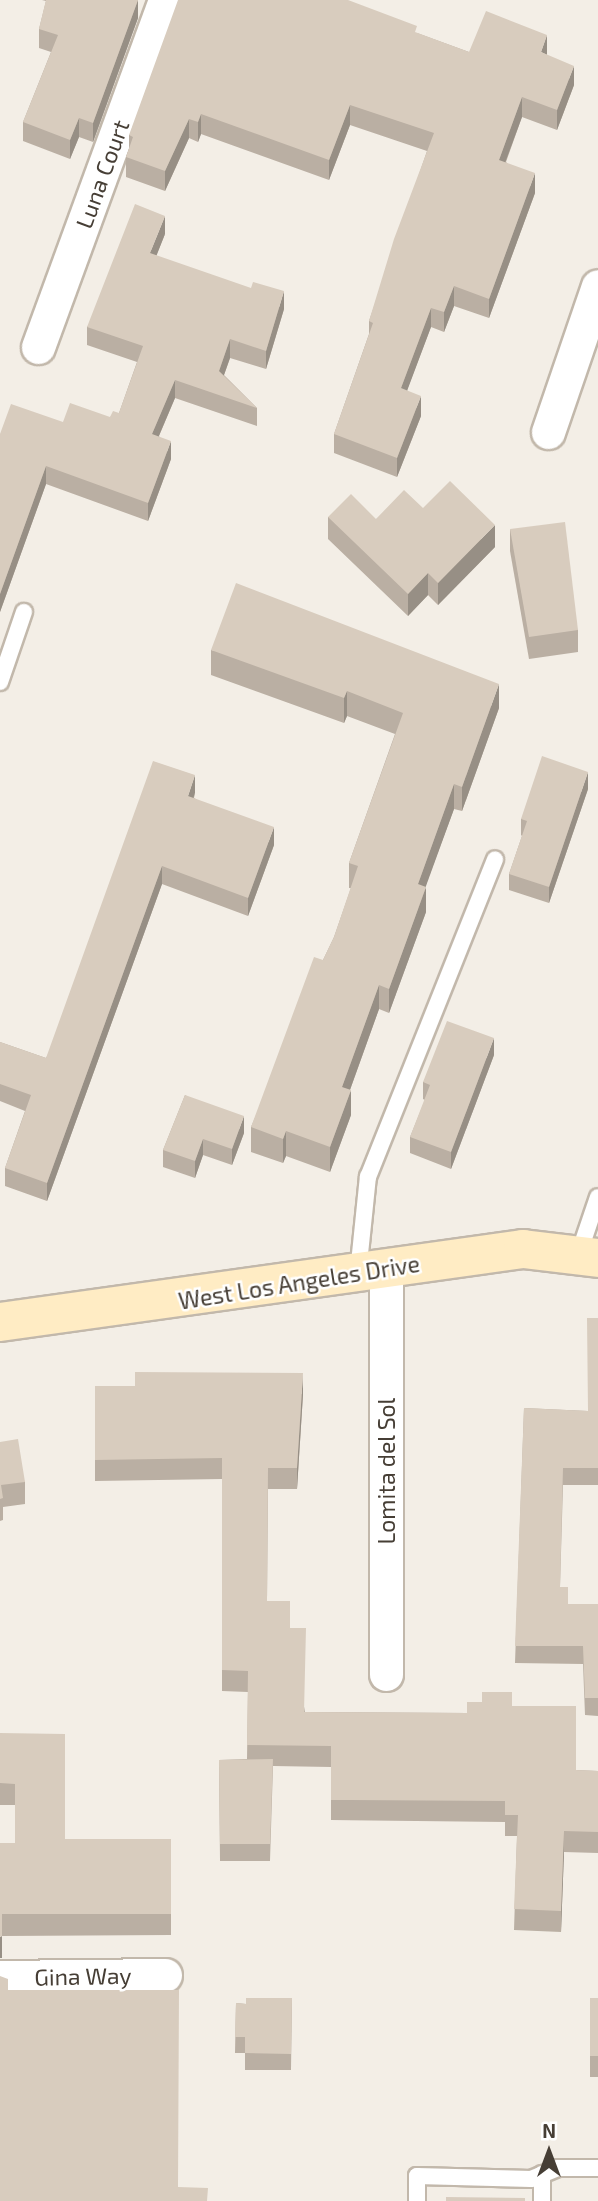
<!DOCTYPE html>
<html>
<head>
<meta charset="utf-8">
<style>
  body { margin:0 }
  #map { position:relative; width:598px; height:2201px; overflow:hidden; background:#f3eee6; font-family:"Exo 2",sans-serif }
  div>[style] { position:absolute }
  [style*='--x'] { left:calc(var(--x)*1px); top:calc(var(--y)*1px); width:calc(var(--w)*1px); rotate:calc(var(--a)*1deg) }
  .roads { filter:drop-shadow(2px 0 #c2b8ab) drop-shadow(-2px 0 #c2b8ab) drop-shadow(0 2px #c2b8ab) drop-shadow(0 -2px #c2b8ab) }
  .service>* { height:16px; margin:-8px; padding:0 8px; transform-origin:8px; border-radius:8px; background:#fff }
  .minor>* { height:33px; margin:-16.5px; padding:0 16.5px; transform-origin:16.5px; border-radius:16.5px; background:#fff }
  .secondary>* { height:38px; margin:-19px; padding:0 19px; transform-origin:19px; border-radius:19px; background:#ffecc4 }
  .wall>* { inset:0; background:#baafa3 }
  .shaded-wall>* { inset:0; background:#978f85 }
  .building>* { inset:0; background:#d8ccbe }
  span { translate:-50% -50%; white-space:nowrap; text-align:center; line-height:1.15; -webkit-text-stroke:5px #fff; paint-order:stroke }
  .street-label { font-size:23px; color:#463e35 }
  .north { position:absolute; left:514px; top:2117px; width:70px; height:70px; -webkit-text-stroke:5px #fff; paint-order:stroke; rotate:0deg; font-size:19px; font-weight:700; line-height:28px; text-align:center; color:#463e35 }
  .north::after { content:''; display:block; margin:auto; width:24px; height:32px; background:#463e35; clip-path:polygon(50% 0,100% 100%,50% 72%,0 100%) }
</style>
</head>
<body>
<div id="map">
  <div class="roads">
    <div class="service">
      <i style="--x:0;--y:682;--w:74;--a:-71.1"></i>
      <i style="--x:578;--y:1256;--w:62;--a:-71.3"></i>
      <i style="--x:358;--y:1273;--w:97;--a:-84.1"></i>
      <i style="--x:368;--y:1177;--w:342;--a:-68.2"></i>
      <i style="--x:417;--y:2201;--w:25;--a:-90"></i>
      <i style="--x:417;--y:2176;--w:114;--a:1.5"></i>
      <i style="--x:531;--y:2179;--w:29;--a:-22"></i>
      <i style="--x:558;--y:2168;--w:40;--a:0"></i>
      <i style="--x:542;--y:2201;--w:27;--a:-90"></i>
    </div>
    <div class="minor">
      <i style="--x:38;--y:347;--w:370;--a:-69.9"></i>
      <i style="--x:548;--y:432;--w:154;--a:-71.1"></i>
      <i style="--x:386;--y:1268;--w:406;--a:90"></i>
      <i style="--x:0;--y:1977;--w:165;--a:-0.7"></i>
    </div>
    <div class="secondary">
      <i style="--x:0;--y:1322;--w:528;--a:-7.95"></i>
      <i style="--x:523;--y:1249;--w:76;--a:6.8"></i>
    </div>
  </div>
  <div class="wall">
    <i style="clip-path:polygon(42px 0,138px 0,138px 18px,93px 142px,79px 137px,70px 159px,23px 141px,23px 122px,51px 52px,39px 48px,39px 29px,46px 1px)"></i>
    <i style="clip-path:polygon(417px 33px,469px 52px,547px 55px,574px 85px,557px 130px,522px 117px,506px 162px,535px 193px,489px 318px,454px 306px,444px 332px,431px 327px,407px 390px,421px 416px,397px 477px,334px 453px,334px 434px,369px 334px,369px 321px,427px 151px,350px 125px,329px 180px,201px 134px,198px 142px,189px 138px,165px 191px,126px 177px,126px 157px,129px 149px,129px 135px)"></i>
    <i style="clip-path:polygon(165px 234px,156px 256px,284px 309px,266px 369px,230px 358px,224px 375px,257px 408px,257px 426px,175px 398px,159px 436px,171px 459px,148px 521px,46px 484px,0 612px,0 434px,63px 422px,110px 417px,119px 413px,137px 362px,87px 345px,87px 327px)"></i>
    <i style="clip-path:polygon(423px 508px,495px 547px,438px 605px,428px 595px,408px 616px,328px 539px,328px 517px,376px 519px)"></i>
    <i style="clip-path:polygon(510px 529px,578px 630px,578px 652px,529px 659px,510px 551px)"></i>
    <i style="clip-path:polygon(211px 650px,499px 708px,462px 811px,454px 809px,425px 887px,426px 912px,389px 1013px,379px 1009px,350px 1090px,351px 1115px,330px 1172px,286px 1156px,283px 1163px,251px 1152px,251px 1127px,323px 960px,334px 937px,351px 888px,349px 888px,349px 863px,395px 734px,347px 716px,344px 723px,211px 675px)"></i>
    <i style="clip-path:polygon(588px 789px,549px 903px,509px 890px,509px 874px,522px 836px,521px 835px,521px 819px)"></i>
    <i style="clip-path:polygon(195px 793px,194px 798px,274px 845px,248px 916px,162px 884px,47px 1201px,5px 1186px,5px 1168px,25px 1111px,0 1101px,0 1042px,46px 1058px)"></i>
    <i style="clip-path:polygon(494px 1055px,451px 1169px,410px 1153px,410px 1137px,425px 1100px,423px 1099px,423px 1082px)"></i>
    <i style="clip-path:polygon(185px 1095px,244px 1133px,232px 1165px,203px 1155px,195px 1178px,163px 1167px,163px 1150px)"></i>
    <i style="clip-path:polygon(598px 1318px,598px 1485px,563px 1485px,560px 1587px,568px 1604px,598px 1604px,598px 1716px,585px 1715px,583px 1664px,515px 1663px,524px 1408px,588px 1411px)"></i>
    <i style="clip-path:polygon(95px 1386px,303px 1394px,297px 1489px,268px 1489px,267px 1601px,290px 1628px,305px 1712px,467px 1713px,512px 1706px,576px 1770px,598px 1771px,598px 1853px,564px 1852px,561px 1932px,514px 1930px,517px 1836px,505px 1836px,505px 1822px,331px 1820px,331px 1767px,273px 1766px,270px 1861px,220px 1861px,219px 1760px,247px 1759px,248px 1692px,222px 1691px,222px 1479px,95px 1481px)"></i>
    <i style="clip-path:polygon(0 1442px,25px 1482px,25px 1504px,3px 1507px,3px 1520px,0 1521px)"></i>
    <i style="clip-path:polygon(0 1733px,65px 1839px,171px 1839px,171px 1935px,2px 1936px,2px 1958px,0 1843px,15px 1843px,15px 1805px,0 1805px)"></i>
    <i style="clip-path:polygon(292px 1998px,291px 2070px,245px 2070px,245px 2053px,235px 2053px,236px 2003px,246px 2004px)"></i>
    <i style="clip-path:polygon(590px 1998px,598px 1998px,598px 2077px,590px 2077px)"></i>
  </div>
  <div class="shaded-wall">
    <i style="clip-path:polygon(138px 0,138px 18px,93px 142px,93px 123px)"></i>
    <i style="clip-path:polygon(547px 35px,547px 55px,541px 52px)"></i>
    <i style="clip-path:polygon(574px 66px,574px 85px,557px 130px,557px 110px)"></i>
    <i style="clip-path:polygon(522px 97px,522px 117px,499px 179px,499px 160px)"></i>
    <i style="clip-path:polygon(350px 105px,350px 125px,329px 180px,329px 160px)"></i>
    <i style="clip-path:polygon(201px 114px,201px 134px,198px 142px,198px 122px)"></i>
    <i style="clip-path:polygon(79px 118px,79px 137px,70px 159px,70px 140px)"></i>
    <i style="clip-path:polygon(189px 119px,189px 138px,165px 191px,165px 171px)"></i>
    <i style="clip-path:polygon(535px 173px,535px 193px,489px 318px,489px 299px)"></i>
    <i style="clip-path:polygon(165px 216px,165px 234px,150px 272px,150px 253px)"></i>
    <i style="clip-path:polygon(454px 286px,454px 306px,444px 332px,444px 312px)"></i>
    <i style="clip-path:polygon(284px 291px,284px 309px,266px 369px,266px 351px)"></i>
    <i style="clip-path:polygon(431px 308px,431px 327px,401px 407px,401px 388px)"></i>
    <i style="clip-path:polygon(230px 339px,230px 358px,219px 389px,219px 371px)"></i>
    <i style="clip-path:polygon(175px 380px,175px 398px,152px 452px,152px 434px)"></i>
    <i style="clip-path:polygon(421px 396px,421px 416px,397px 477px,397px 458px)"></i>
    <i style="clip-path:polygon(171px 441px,171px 459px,148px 521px,148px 503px)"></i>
    <i style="clip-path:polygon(46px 466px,46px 484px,0 612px,0 594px)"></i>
    <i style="clip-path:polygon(495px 525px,495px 547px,438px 605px,438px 583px)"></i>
    <i style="clip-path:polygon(428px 573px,428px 595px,408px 616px,408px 594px)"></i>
    <i style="clip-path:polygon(499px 684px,499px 708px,462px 811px,462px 787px)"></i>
    <i style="clip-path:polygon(347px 691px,347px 716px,344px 723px,344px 698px)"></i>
    <i style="clip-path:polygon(588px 772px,588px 789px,549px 903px,549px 887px)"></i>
    <i style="clip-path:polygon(195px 775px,195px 793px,188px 813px,188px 796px)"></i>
    <i style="clip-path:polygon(454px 784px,454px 809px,418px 908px,418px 884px)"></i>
    <i style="clip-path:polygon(274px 827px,274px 845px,248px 916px,248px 898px)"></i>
    <i style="clip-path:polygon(162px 866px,162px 884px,47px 1201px,47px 1183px)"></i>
    <i style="clip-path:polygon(426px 887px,426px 912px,389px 1013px,389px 989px)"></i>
    <i style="clip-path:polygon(379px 985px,379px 1009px,342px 1112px,342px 1087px)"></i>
    <i style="clip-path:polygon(494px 1038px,494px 1055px,451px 1169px,451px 1152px)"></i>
    <i style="clip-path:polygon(351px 1090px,351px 1115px,330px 1172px,330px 1147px)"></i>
    <i style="clip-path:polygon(244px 1116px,244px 1133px,232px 1165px,232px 1149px)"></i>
    <i style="clip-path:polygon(286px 1131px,286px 1156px,283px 1163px,283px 1139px)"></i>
    <i style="clip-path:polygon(203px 1139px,203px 1155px,195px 1178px,195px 1161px)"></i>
    <i style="clip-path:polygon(303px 1373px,303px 1394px,297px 1489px,297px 1468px)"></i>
    <i style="clip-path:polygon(564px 1831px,564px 1852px,561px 1932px,561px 1911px)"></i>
    <i style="clip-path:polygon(2px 1936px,2px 1958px,0 1958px,0 1937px)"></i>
  </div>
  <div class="building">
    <i style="clip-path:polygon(46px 0,138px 0,93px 123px,79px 118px,70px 140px,23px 122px,58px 35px,39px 29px)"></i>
    <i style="clip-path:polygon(178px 0,348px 0,417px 26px,415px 32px,469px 52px,486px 11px,547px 35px,541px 52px,574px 66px,557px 110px,522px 97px,499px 160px,535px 173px,489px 299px,454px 286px,444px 312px,431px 308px,401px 388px,421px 396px,397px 458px,334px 434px,373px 323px,369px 321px,394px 239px,434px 133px,350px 105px,329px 160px,201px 114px,198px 122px,189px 119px,165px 171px,126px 157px,133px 137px,129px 135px)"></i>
    <i style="clip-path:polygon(135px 204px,165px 216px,150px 253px,251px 288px,253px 282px,284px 291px,266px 351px,230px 339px,219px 371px,257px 408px,175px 380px,152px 434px,171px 441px,148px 503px,46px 466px,0 594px,0 434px,11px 404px,63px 422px,70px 403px,110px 417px,113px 411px,119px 413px,143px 346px,87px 327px)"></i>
    <i style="clip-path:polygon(450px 481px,495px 525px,438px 583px,428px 573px,408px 594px,328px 517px,351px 494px,376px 519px,404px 490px,423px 508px)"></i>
    <i style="clip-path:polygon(565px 522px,578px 630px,529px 637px,510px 529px)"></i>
    <i style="clip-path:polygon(236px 583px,499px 684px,462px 787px,454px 784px,418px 884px,426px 887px,389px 989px,379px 985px,342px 1087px,351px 1090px,330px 1147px,286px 1131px,283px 1139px,251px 1127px,314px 957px,323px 960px,334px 937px,358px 866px,349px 863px,403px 713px,347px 691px,344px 698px,211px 650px)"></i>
    <i style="clip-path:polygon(542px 756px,588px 772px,549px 887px,509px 874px,527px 821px,521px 819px)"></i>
    <i style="clip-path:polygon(153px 761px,195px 775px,188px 796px,274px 827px,248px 898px,162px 866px,47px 1183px,5px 1168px,31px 1095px,0 1084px,0 1042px,46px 1058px)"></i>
    <i style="clip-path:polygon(447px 1021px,494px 1038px,451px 1152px,410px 1137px,430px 1085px,423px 1082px)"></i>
    <i style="clip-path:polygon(185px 1095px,244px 1116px,232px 1149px,203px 1139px,195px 1161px,163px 1150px)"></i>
    <i style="clip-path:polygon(587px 1318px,598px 1318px,598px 1468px,563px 1468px,560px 1587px,568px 1587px,568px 1604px,598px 1604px,598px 1698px,585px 1698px,583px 1646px,515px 1646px,524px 1408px,588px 1411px)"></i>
    <i style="clip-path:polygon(135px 1372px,303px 1373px,297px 1468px,268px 1468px,267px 1601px,290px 1601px,290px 1628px,306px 1628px,304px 1712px,467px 1713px,467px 1702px,482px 1702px,482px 1692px,512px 1692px,512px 1706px,576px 1706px,576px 1770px,598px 1771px,598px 1832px,564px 1831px,561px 1911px,514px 1909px,518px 1815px,505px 1815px,505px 1801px,331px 1800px,331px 1746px,247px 1745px,248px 1671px,222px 1670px,222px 1458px,95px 1460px,95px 1386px,135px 1386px)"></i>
    <i style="clip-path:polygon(18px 1439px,25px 1482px,1px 1485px,3px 1498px,0 1499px,0 1442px)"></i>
    <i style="clip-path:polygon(0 1733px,65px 1734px,65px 1839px,171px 1839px,171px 1914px,2px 1914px,2px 1936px,0 1937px,0 1843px,15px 1843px,15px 1784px,0 1783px)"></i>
    <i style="clip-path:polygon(273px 1759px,270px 1844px,220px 1844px,219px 1760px)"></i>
    <i style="clip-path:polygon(0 1976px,8px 1979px,8px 1990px,179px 1990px,178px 2187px,208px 2188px,207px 2201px,0 2201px)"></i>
    <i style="clip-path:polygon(246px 1998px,292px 1998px,291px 2054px,245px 2053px,245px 2037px,235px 2037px,236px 2003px,246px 2004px)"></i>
    <i style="clip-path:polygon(590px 1998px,598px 1998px,598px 2056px,590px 2056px)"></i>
    <i style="clip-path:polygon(446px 2197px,525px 2198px,525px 2201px,446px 2201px)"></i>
  </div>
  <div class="street-label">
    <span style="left:102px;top:174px;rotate:-70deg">Luna Court</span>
    <span style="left:299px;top:1282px;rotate:-9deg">West Los Angeles Drive</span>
    <span style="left:386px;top:1471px;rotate:-90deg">Lomita del Sol</span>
    <span style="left:83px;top:1976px;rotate:-1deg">Gina Way</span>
  </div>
  <div class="north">N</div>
</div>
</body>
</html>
